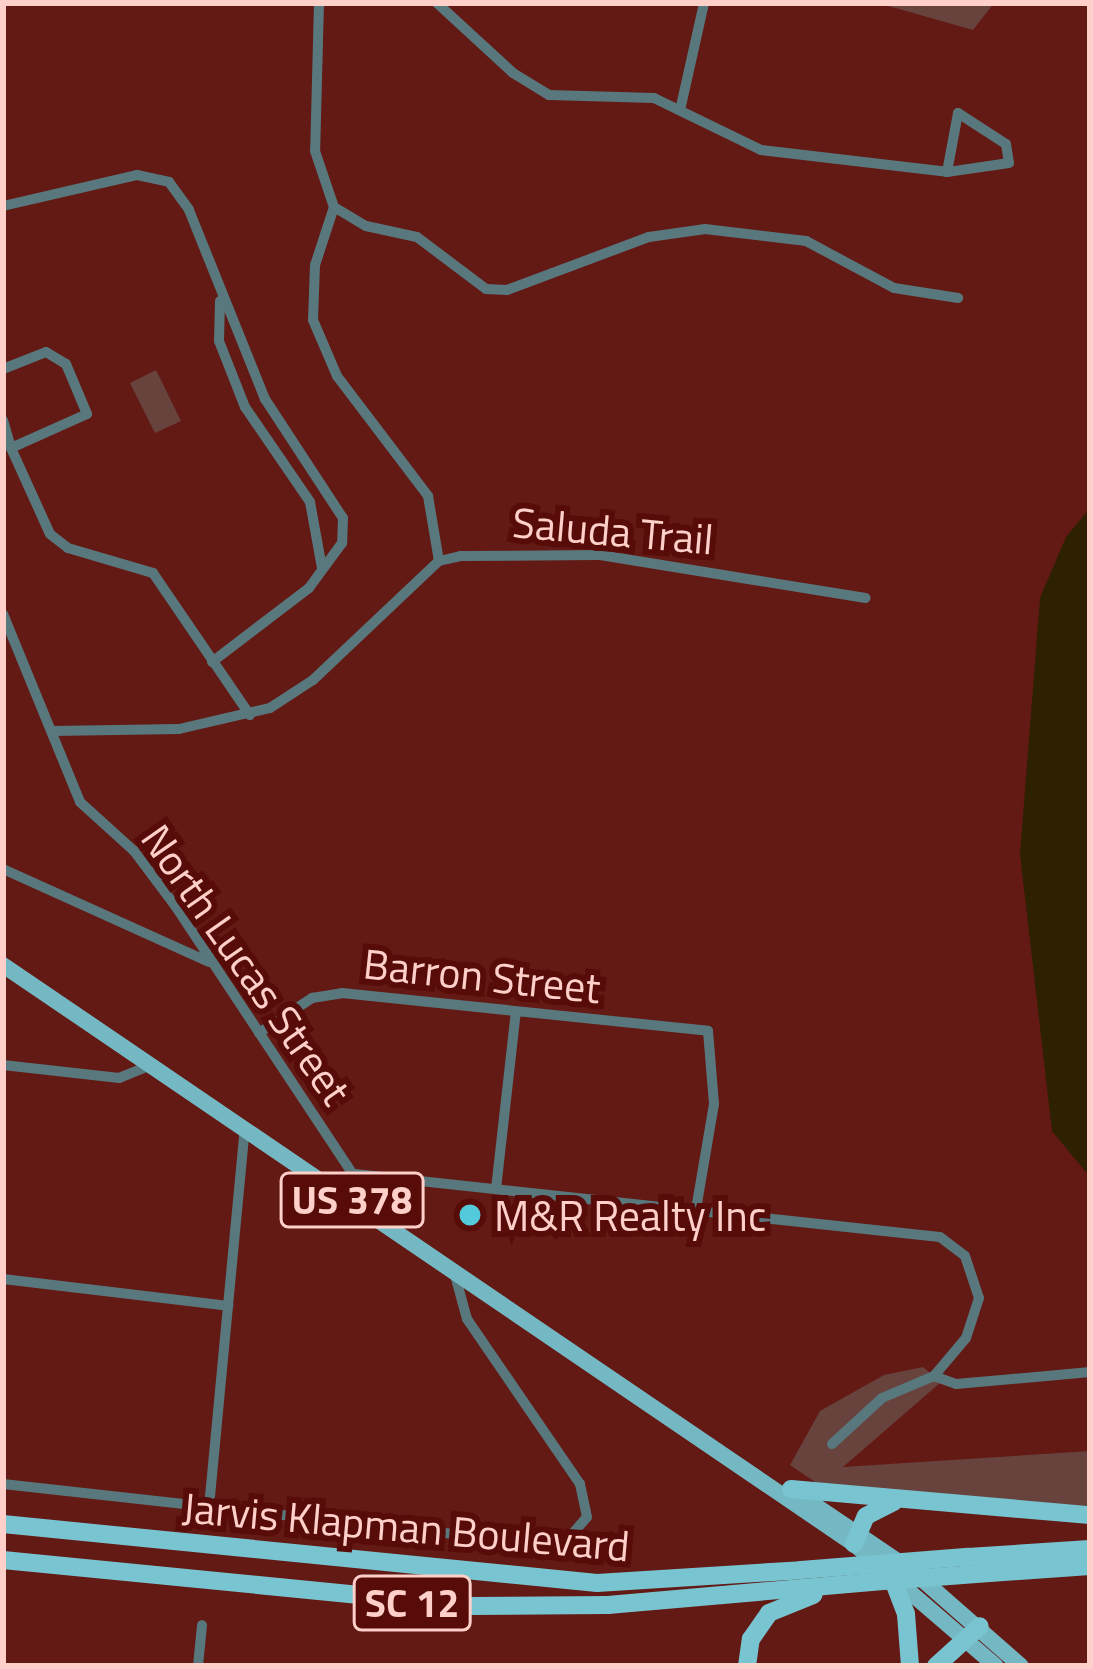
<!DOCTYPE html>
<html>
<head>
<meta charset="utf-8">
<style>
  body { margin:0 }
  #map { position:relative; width:1093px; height:1669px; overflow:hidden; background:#631914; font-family:"Titillium Web",sans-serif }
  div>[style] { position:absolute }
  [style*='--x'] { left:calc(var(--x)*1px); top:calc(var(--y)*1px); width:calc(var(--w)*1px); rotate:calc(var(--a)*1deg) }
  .green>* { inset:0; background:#68433e }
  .water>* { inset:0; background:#2d2102 }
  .minor>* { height:10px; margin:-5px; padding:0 5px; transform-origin:5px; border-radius:5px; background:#58787d }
  .primary>* { height:16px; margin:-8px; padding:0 8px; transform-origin:8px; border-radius:8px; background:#74b8c3 }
  .trunk>* { height:18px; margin:-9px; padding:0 9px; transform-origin:9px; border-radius:9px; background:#78c4d0 }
  .trunk-bridge>* { height:18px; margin:-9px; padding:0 9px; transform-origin:9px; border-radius:9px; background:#78c4d0 }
  .dots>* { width:33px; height:33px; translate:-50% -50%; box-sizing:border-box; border:6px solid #570c09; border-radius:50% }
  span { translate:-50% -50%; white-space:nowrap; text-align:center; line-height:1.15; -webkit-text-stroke:12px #570c09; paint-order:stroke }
  .shield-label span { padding:3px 9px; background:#570c09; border:3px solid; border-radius:9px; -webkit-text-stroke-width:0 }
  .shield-label { font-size:39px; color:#fed0c9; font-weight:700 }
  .street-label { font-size:42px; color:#fed0c9 }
  .poi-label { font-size:42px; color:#fed0c9 }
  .left { translate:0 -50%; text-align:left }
  .frame { position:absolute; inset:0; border:6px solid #fed0c9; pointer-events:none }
</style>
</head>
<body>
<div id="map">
  <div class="green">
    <i style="clip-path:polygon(878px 3px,994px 3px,973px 30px)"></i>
    <i style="clip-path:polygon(156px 370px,181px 421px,155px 433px,130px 383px)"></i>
    <i style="clip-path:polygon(923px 1367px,941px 1382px,843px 1467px,1090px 1451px,1090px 1506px,827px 1490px,790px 1465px,820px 1411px,884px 1375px)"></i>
  </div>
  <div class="water">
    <i style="clip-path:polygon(1090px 508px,1087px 694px,1090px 1177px,1052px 1131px,1020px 854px,1040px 598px,1066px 537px)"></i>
  </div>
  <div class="minor">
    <i style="--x:319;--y:3;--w:148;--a:91.5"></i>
    <i style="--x:315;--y:151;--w:59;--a:71.3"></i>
    <i style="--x:334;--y:207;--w:61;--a:108.1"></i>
    <i style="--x:315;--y:265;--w:55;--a:92.1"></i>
    <i style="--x:313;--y:320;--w:61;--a:66.8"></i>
    <i style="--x:337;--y:376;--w:151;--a:52.8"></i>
    <i style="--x:428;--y:496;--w:66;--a:80.4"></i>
    <i style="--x:437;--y:3;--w:103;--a:42.6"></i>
    <i style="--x:513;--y:73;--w:42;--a:31.4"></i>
    <i style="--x:549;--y:95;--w:105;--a:1.6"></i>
    <i style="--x:654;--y:98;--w:119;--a:25.9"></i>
    <i style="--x:761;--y:150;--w:187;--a:6.7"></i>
    <i style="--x:681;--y:106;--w:106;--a:-77.4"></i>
    <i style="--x:958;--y:113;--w:57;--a:32.9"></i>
    <i style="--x:1006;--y:144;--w:19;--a:81"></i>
    <i style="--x:1009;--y:163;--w:63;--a:171.7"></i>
    <i style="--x:947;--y:172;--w:60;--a:-79.4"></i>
    <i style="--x:3;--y:206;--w:138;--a:-13"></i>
    <i style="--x:137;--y:175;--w:33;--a:12"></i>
    <i style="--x:169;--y:182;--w:34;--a:54"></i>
    <i style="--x:189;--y:210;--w:204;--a:68.1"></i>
    <i style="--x:265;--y:399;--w:142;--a:56.8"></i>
    <i style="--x:343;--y:518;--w:25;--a:92"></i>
    <i style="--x:342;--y:543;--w:56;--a:126.3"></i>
    <i style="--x:309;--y:588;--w:122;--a:142.7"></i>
    <i style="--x:334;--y:207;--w:37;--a:31"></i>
    <i style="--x:366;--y:226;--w:52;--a:12.2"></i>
    <i style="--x:417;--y:237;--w:86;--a:37"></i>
    <i style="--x:486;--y:289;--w:21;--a:3"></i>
    <i style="--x:507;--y:290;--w:152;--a:-20.5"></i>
    <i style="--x:649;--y:237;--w:57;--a:-8.1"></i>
    <i style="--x:705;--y:229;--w:102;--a:6.8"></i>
    <i style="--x:806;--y:241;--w:100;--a:28.1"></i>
    <i style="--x:894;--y:288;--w:65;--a:8.9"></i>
    <i style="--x:220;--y:301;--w:40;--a:91.4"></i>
    <i style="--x:219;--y:341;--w:71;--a:68.5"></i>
    <i style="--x:245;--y:407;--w:115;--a:55.6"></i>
    <i style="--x:310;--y:502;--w:67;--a:79.7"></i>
    <i style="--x:3;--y:369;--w:46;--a:-21.6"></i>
    <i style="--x:46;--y:352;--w:23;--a:31"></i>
    <i style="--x:66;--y:364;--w:54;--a:67.2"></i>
    <i style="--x:87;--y:414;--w:83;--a:155.9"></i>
    <i style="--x:11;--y:448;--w:29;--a:-106"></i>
    <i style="--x:11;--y:448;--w:94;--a:65.6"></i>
    <i style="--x:50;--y:534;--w:23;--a:38"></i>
    <i style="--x:68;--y:548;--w:89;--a:16.4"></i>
    <i style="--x:153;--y:573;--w:172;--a:55.7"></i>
    <i style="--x:3;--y:614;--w:203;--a:67.7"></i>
    <i style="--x:80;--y:802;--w:73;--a:42.2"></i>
    <i style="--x:134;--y:851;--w:70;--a:53.1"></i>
    <i style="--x:176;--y:907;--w:373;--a:56.5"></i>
    <i style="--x:52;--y:731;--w:127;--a:-0.9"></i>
    <i style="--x:179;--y:729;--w:93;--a:-13"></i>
    <i style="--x:270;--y:708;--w:51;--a:-33.1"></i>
    <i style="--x:313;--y:680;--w:173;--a:-43.4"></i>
    <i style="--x:439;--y:561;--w:22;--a:-13"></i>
    <i style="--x:460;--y:556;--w:140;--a:-0.4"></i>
    <i style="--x:600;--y:555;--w:269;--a:9.2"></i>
    <i style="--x:3;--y:869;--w:226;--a:24.3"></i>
    <i style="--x:259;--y:1033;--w:64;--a:-33.4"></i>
    <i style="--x:312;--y:998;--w:30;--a:-9"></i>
    <i style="--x:342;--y:993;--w:368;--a:5.9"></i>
    <i style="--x:708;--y:1031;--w:73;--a:85.3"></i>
    <i style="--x:714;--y:1104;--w:107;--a:99.7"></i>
    <i style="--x:3;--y:1065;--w:117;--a:6.4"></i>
    <i style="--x:119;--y:1078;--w:35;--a:-22"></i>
    <i style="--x:355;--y:1174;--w:588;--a:6.15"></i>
    <i style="--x:940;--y:1237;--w:31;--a:37"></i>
    <i style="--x:965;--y:1256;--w:44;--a:71.6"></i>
    <i style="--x:979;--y:1298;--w:42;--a:108"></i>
    <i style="--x:966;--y:1338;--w:50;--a:130.1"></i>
    <i style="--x:496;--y:1189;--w:178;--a:-83.6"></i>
    <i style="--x:3;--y:1279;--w:227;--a:6.8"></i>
    <i style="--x:934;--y:1376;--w:23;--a:20"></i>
    <i style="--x:956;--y:1384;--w:135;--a:-5.1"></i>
    <i style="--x:832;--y:1444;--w:68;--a:-42.6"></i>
    <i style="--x:882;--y:1398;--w:56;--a:-22.9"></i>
    <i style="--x:3;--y:1484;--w:535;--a:6.33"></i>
    <i style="--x:535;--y:1543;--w:32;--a:-5"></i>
    <i style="--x:567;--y:1540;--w:30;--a:-49"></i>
    <i style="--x:587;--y:1517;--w:34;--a:-102"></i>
    <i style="--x:580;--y:1484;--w:200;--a:-124.4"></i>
    <i style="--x:467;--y:1319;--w:46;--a:-105.3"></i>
    <i style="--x:209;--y:1507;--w:381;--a:-84.6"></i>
    <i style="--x:198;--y:1666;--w:41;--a:-84.4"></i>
  </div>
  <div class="primary">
    <i style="--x:3;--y:965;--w:1029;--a:34.23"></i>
    <i style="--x:854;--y:1544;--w:187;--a:40.7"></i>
    <i style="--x:794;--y:1491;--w:146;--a:34.1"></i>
    <i style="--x:915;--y:1573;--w:141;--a:41.3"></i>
  </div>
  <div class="trunk">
    <i style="--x:791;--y:1489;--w:300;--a:5"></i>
    <i style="--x:3;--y:1524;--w:597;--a:5.67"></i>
    <i style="--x:597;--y:1583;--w:204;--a:-3.6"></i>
    <i style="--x:854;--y:1544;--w:30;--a:-67"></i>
    <i style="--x:866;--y:1516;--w:31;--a:-27"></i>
    <i style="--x:968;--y:1557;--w:122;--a:-3.8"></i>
    <i style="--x:3;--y:1560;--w:468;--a:5.6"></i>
    <i style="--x:469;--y:1606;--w:139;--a:-0.4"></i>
    <i style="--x:608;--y:1605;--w:276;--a:-5"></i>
    <i style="--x:890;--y:1572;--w:45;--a:69.1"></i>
    <i style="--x:906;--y:1614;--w:52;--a:85.6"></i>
    <i style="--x:990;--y:1573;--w:100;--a:-4"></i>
    <i style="--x:747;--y:1666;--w:27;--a:-82"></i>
    <i style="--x:751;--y:1639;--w:32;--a:-55"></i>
    <i style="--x:769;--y:1613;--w:48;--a:-22.2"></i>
    <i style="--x:936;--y:1666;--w:59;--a:-42.3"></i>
  </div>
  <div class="trunk-bridge">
    <i style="--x:801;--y:1570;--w:168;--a:-4.5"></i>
    <i style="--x:883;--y:1581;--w:107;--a:-4.3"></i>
  </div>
  <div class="dots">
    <i style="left:470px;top:1215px;background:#53cadc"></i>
  </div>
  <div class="shield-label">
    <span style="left:352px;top:1200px">US 378</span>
    <span style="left:412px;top:1603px">SC 12</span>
  </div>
  <div class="street-label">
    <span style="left:613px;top:530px;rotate:5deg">Saluda Trail</span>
    <span style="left:247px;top:964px;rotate:55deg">North Lucas Street</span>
    <span style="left:482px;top:975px;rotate:6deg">Barron Street</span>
    <span style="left:406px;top:1526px;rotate:5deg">Jarvis Klapman Boulevard</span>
  </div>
  <div class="poi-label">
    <span class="left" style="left:494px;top:1215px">M&amp;R Realty Inc</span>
  </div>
  <div class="frame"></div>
</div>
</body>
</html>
